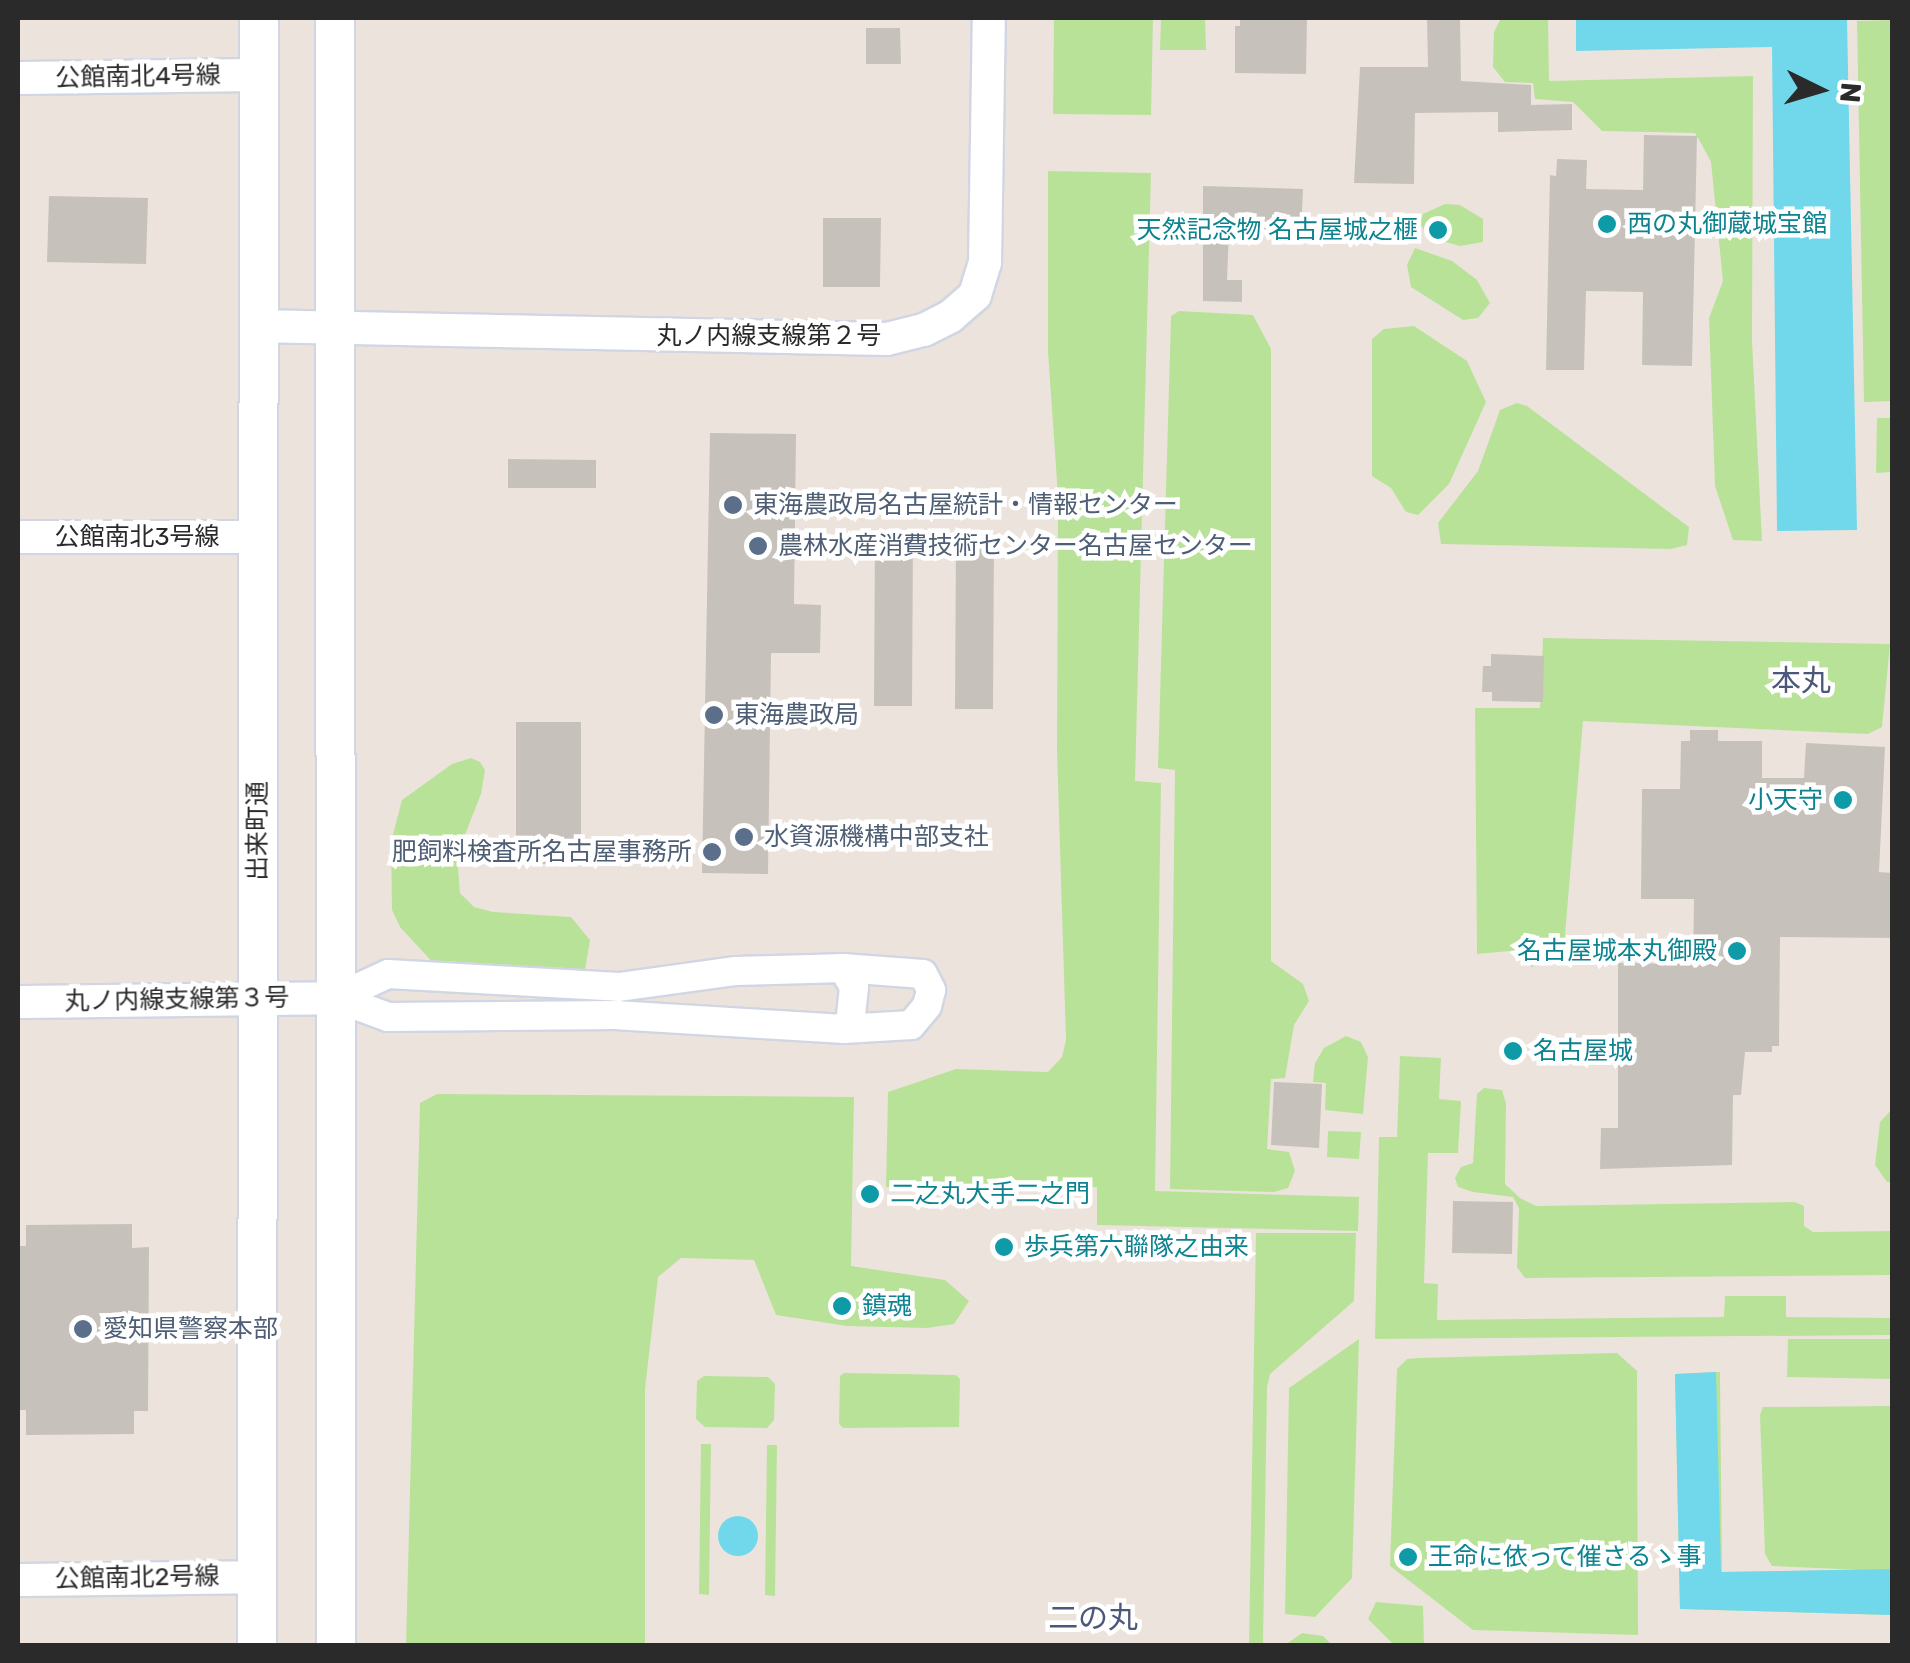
<!DOCTYPE html>
<html>
<head>
<meta charset="utf-8">
<style>
  body { margin:0 }
  #map { position:relative; width:1910px; height:1663px; overflow:hidden; background:#ece4dc; font-family:Rubik,"Noto Sans JP",sans-serif }
  div>[style] { position:absolute }
  [style*='--x'] { left:calc(var(--x)*1px); top:calc(var(--y)*1px); width:calc(var(--w)*1px); rotate:calc(var(--a)*1deg) }
  .green>* { inset:0; background:#b9e299 }
  .water>* { inset:0; background:#71d8ec }
  .round { border-radius:50% }
  .building>* { inset:0; background:#c7c1bc }
  .roads { filter:drop-shadow(2px 0 #d1d6e3) drop-shadow(-2px 0 #d1d6e3) drop-shadow(0 2px #d1d6e3) drop-shadow(0 -2px #d1d6e3) }
  .minor>* { height:28px; margin:-14px; padding:0 14px; transform-origin:14px; border-radius:14px; background:#fff }
  .tertiary>* { height:32px; margin:-16px; padding:0 16px; transform-origin:16px; border-radius:16px; background:#fff }
  .secondary>* { height:38px; margin:-19px; padding:0 19px; transform-origin:19px; border-radius:19px; background:#fff }
  .dots>* { width:28px; height:28px; translate:-50% -50%; box-sizing:border-box; border:5px solid #fff; border-radius:50% }
  span { translate:-50% -50%; white-space:nowrap; text-align:center; line-height:1.15; -webkit-text-stroke:9px #fff; paint-order:stroke }
  .street-label { font-size:25px; color:#2a2a2a }
  .culture-label { font-size:25px; color:#0d838f }
  .left { translate:0 -50%; text-align:left }
  .right { translate:-100% -50%; text-align:right }
  .service-label { font-size:25px; color:#4e5e75 }
  .quarter-label { font-size:30px; color:#4b587a }
  .frame { position:absolute; inset:0; border:20px solid #2a2a2a; pointer-events:none }
  .north { position:absolute; left:1770px; top:40px; width:100px; height:100px; -webkit-text-stroke:8px #fff; paint-order:stroke; rotate:95deg; font-size:28px; font-weight:700; line-height:40px; text-align:center; color:#2a2a2a }
  .north::after { content:''; display:block; margin:auto; width:35px; height:45px; background:#2a2a2a; clip-path:polygon(50% 0,100% 100%,50% 72%,0 100%) }
</style>
</head>
<body>
<div id="map">
  <div class="green">
    <i style="clip-path:polygon(1054px 18px,1153px 18px,1151px 115px,1053px 114px)"></i>
    <i style="clip-path:polygon(1161px 18px,1205px 18px,1206px 50px,1160px 50px)"></i>
    <i style="clip-path:polygon(1501px 18px,1548px 18px,1549px 81px,1753px 76px,1752px 340px,1762px 541px,1733px 540px,1715px 486px,1709px 318px,1723px 281px,1711px 162px,1702px 145px,1695px 133px,1602px 131px,1573px 102px,1535px 99px,1533px 83px,1505px 82px,1493px 67px,1494px 32px)"></i>
    <i style="clip-path:polygon(1892px 20px,1892px 401px,1864px 402px,1857px 21px)"></i>
    <i style="clip-path:polygon(1048px 171px,1151px 173px,1135px 781px,1161px 783px,1155px 1191px,1359px 1197px,1358px 1231px,1097px 1225px,1097px 1187px,886px 1187px,888px 1092px,956px 1069px,1048px 1072px,1062px 1057px,1066px 1040px,1057px 751px,1058px 496px,1048px 352px)"></i>
    <i style="clip-path:polygon(1445px 204px,1460px 205px,1483px 219px,1483px 242px,1460px 246px,1428px 237px,1420px 223px,1423px 214px)"></i>
    <i style="clip-path:polygon(1415px 248px,1452px 261px,1477px 280px,1490px 303px,1478px 318px,1463px 320px,1411px 287px,1407px 265px)"></i>
    <i style="clip-path:polygon(1179px 311px,1253px 315px,1271px 349px,1271px 961px,1303px 984px,1309px 1001px,1294px 1025px,1285px 1078px,1271px 1079px,1267px 1149px,1289px 1152px,1295px 1171px,1288px 1188px,1274px 1192px,1170px 1189px,1175px 770px,1158px 768px,1171px 316px)"></i>
    <i style="clip-path:polygon(1414px 326px,1467px 361px,1486px 402px,1449px 484px,1418px 515px,1406px 512px,1391px 488px,1372px 476px,1372px 339px,1384px 329px)"></i>
    <i style="clip-path:polygon(1517px 403px,1527px 406px,1689px 527px,1687px 545px,1671px 549px,1441px 544px,1438px 523px,1478px 471px,1500px 410px)"></i>
    <i style="clip-path:polygon(1877px 418px,1892px 418px,1892px 472px,1876px 473px)"></i>
    <i style="clip-path:polygon(1543px 638px,1890px 644px,1882px 727px,1868px 734px,1583px 721px,1563px 959px,1531px 967px,1521px 950px,1477px 954px,1475px 708px,1540px 708px)"></i>
    <i style="clip-path:polygon(471px 758px,480px 762px,485px 770px,481px 794px,457px 855px,460px 893px,474px 907px,493px 912px,571px 917px,590px 940px,585px 970px,437px 967px,400px 927px,392px 910px,391px 842px,402px 800px,452px 764px)"></i>
    <i style="clip-path:polygon(1346px 1036px,1361px 1042px,1368px 1057px,1363px 1114px,1325px 1110px,1326px 1083px,1313px 1082px,1315px 1063px,1324px 1048px)"></i>
    <i style="clip-path:polygon(1400px 1056px,1441px 1058px,1439px 1099px,1461px 1101px,1458px 1153px,1428px 1153px,1424px 1283px,1438px 1284px,1437px 1320px,1724px 1317px,1725px 1296px,1786px 1296px,1786px 1317px,1892px 1318px,1892px 1335px,1375px 1339px,1379px 1137px,1397px 1137px)"></i>
    <i style="clip-path:polygon(1484px 1088px,1502px 1090px,1506px 1104px,1505px 1184px,1520px 1198px,1536px 1206px,1795px 1202px,1804px 1206px,1804px 1226px,1813px 1232px,1892px 1231px,1892px 1275px,1525px 1278px,1517px 1267px,1519px 1208px,1513px 1197px,1473px 1192px,1458px 1187px,1455px 1178px,1461px 1167px,1473px 1163px,1477px 1094px)"></i>
    <i style="clip-path:polygon(437px 1094px,854px 1097px,851px 1266px,945px 1280px,969px 1301px,954px 1324px,927px 1328px,847px 1326px,776px 1315px,754px 1260px,681px 1258px,658px 1277px,645px 1389px,645px 1645px,406px 1645px,420px 1103px)"></i>
    <i style="clip-path:polygon(1892px 1109px,1892px 1182px,1887px 1182px,1875px 1165px,1880px 1122px)"></i>
    <i style="clip-path:polygon(1328px 1131px,1361px 1132px,1359px 1159px,1327px 1157px)"></i>
    <i style="clip-path:polygon(1256px 1233px,1356px 1233px,1354px 1301px,1270px 1374px,1267px 1387px,1263px 1646px,1249px 1645px)"></i>
    <i style="clip-path:polygon(1359px 1339px,1352px 1578px,1315px 1617px,1285px 1614px,1289px 1388px)"></i>
    <i style="clip-path:polygon(1788px 1339px,1892px 1339px,1892px 1379px,1787px 1377px)"></i>
    <i style="clip-path:polygon(1617px 1353px,1637px 1371px,1638px 1635px,1473px 1630px,1390px 1566px,1397px 1369px,1407px 1359px,1418px 1358px)"></i>
    <i style="clip-path:polygon(1720px 1372px,1722px 1572px,1861px 1570px,1772px 1566px,1765px 1554px,1760px 1415px,1763px 1407px,1892px 1406px,1892px 1615px,1680px 1609px,1675px 1374px)"></i>
    <i style="clip-path:polygon(844px 1373px,956px 1375px,960px 1379px,959px 1427px,843px 1428px,839px 1424px,840px 1376px)"></i>
    <i style="clip-path:polygon(704px 1376px,768px 1377px,775px 1384px,774px 1420px,767px 1428px,705px 1427px,696px 1419px,697px 1381px)"></i>
    <i style="clip-path:polygon(701px 1444px,711px 1444px,709px 1595px,699px 1594px)"></i>
    <i style="clip-path:polygon(767px 1445px,777px 1445px,775px 1596px,765px 1595px)"></i>
    <i style="clip-path:polygon(1376px 1602px,1423px 1606px,1424px 1645px,1394px 1645px,1368px 1619px)"></i>
    <i style="clip-path:polygon(1302px 1633px,1323px 1636px,1332px 1645px,1285px 1645px)"></i>
  </div>
  <div class="water">
    <i style="clip-path:polygon(1576px 18px,1847px 18px,1857px 530px,1777px 531px,1772px 47px,1576px 51px)"></i>
    <i style="clip-path:polygon(1716px 1372px,1721px 1572px,1892px 1569px,1892px 1615px,1680px 1609px,1675px 1374px)"></i>
    <i class="round" style="left:718px;top:1516px;width:40px;height:40px"></i>
  </div>
  <div class="building">
    <i style="clip-path:polygon(1240px 18px,1307px 18px,1306px 74px,1235px 73px,1235px 26px,1240px 26px)"></i>
    <i style="clip-path:polygon(1427px 18px,1460px 18px,1461px 81px,1531px 85px,1531px 105px,1572px 104px,1572px 130px,1498px 132px,1498px 112px,1415px 113px,1414px 184px,1354px 183px,1360px 67px,1428px 67px)"></i>
    <i style="clip-path:polygon(866px 28px,900px 28px,901px 64px,866px 64px)"></i>
    <i style="clip-path:polygon(1644px 135px,1697px 136px,1692px 366px,1642px 365px,1643px 292px,1586px 291px,1584px 370px,1546px 370px,1550px 175px,1556px 176px,1557px 159px,1587px 160px,1586px 189px,1643px 190px)"></i>
    <i style="clip-path:polygon(1203px 186px,1303px 189px,1301px 234px,1229px 232px,1227px 280px,1242px 280px,1242px 302px,1203px 301px)"></i>
    <i style="clip-path:polygon(49px 196px,148px 198px,146px 264px,47px 262px)"></i>
    <i style="clip-path:polygon(823px 218px,881px 218px,880px 287px,823px 287px)"></i>
    <i style="clip-path:polygon(710px 433px,796px 434px,794px 604px,821px 605px,820px 653px,771px 653px,768px 874px,702px 873px)"></i>
    <i style="clip-path:polygon(508px 459px,596px 460px,596px 488px,508px 488px)"></i>
    <i style="clip-path:polygon(875px 535px,913px 535px,912px 706px,874px 706px)"></i>
    <i style="clip-path:polygon(956px 536px,994px 537px,993px 709px,955px 709px)"></i>
    <i style="clip-path:polygon(1491px 654px,1544px 656px,1543px 702px,1492px 701px,1492px 692px,1482px 692px,1483px 666px,1491px 666px)"></i>
    <i style="clip-path:polygon(516px 722px,581px 722px,581px 864px,516px 864px)"></i>
    <i style="clip-path:polygon(1690px 730px,1718px 730px,1718px 741px,1762px 741px,1762px 778px,1804px 778px,1806px 743px,1885px 747px,1879px 872px,1892px 873px,1892px 938px,1780px 937px,1779px 1046px,1772px 1046px,1772px 1052px,1745px 1052px,1741px 1095px,1733px 1095px,1732px 1165px,1600px 1169px,1601px 1128px,1618px 1128px,1618px 963px,1693px 964px,1694px 899px,1641px 899px,1642px 789px,1680px 789px,1681px 741px,1690px 741px)"></i>
    <i style="clip-path:polygon(1274px 1082px,1322px 1084px,1319px 1148px,1271px 1145px)"></i>
    <i style="clip-path:polygon(1453px 1201px,1513px 1202px,1512px 1254px,1452px 1253px)"></i>
    <i style="clip-path:polygon(132px 1224px,132px 1248px,149px 1247px,148px 1411px,134px 1411px,134px 1434px,26px 1435px,26px 1410px,18px 1410px,18px 1246px,26px 1246px,26px 1225px)"></i>
  </div>
  <div class="roads">
    <div class="minor">
      <i style="--x:843;--y:968;--w:80;--a:4.3"></i>
      <i style="--x:923;--y:974;--w:18;--a:63"></i>
      <i style="--x:931;--y:990;--w:16;--a:104"></i>
      <i style="--x:927;--y:1006;--w:25;--a:130"></i>
      <i style="--x:911;--y:1025;--w:67;--a:176.6"></i>
      <i style="--x:844;--y:1029;--w:226;--a:-176.5"></i>
      <i style="--x:618;--y:1015;--w:230;--a:179.5"></i>
      <i style="--x:388;--y:1017;--w:55;--a:-159.9"></i>
      <i style="--x:336;--y:998;--w:57;--a:-24.8"></i>
      <i style="--x:388;--y:974;--w:231;--a:3.2"></i>
      <i style="--x:619;--y:987;--w:118;--a:-7.8"></i>
      <i style="--x:736;--y:971;--w:107;--a:-1.6"></i>
      <i style="--x:843;--y:968;--w:22;--a:60"></i>
      <i style="--x:854;--y:987;--w:31;--a:96"></i>
      <i style="--x:851;--y:1018;--w:13;--a:122"></i>
    </div>
    <div class="tertiary">
      <i style="--x:18;--y:78;--w:240;--a:-0.7"></i>
      <i style="--x:256;--y:326;--w:631;--a:1.18"></i>
      <i style="--x:887;--y:339;--w:38;--a:-14"></i>
      <i style="--x:924;--y:330;--w:30;--a:-27"></i>
      <i style="--x:951;--y:316;--w:32;--a:-41"></i>
      <i style="--x:975;--y:295;--w:34;--a:-73"></i>
      <i style="--x:985;--y:263;--w:245;--a:-89.1"></i>
      <i style="--x:18;--y:537;--w:239;--a:0"></i>
      <i style="--x:18;--y:1002;--w:318;--a:-0.7"></i>
      <i style="--x:18;--y:1580;--w:239;--a:-0.7"></i>
    </div>
    <div class="secondary">
      <i style="--x:335;--y:18;--w:1628;--a:89.96"></i>
      <i style="--x:257;--y:1646;--w:1628;--a:-89.93"></i>
    </div>
  </div>
  <div class="dots">
    <i style="left:1607px;top:224px;background:#0f9aa8"></i>
    <i style="left:1438px;top:230px;background:#0f9aa8"></i>
    <i style="left:733px;top:505px;background:#5c6f8a"></i>
    <i style="left:758px;top:546px;background:#5c6f8a"></i>
    <i style="left:714px;top:715px;background:#5c6f8a"></i>
    <i style="left:1843px;top:800px;background:#0f9aa8"></i>
    <i style="left:744px;top:837px;background:#5c6f8a"></i>
    <i style="left:712px;top:852px;background:#5c6f8a"></i>
    <i style="left:1737px;top:951px;background:#0f9aa8"></i>
    <i style="left:1513px;top:1051px;background:#0f9aa8"></i>
    <i style="left:870px;top:1194px;background:#0f9aa8"></i>
    <i style="left:1004px;top:1247px;background:#0f9aa8"></i>
    <i style="left:842px;top:1306px;background:#0f9aa8"></i>
    <i style="left:83px;top:1329px;background:#5c6f8a"></i>
    <i style="left:1408px;top:1557px;background:#0f9aa8"></i>
  </div>
  <div class="street-label">
    <span style="left:138px;top:77px;rotate:-1deg">公館南北4号線</span>
    <span style="left:769px;top:336px">丸ノ内線支線第２号</span>
    <span style="left:137px;top:537px">公館南北3号線</span>
    <span style="left:258px;top:831px;rotate:-90deg">出来町通</span>
    <span style="left:177px;top:1000px;rotate:-1deg">丸ノ内線支線第３号</span>
    <span style="left:137px;top:1578px;rotate:-1deg">公館南北2号線</span>
  </div>
  <div class="culture-label">
    <span class="left" style="left:1627px;top:224px">西の丸御蔵城宝館</span>
    <span class="right" style="left:1418px;top:230px">天然記念物 名古屋城之榧</span>
    <span class="right" style="left:1823px;top:800px">小天守</span>
    <span class="right" style="left:1717px;top:951px">名古屋城本丸御殿</span>
    <span class="left" style="left:1533px;top:1051px">名古屋城</span>
    <span class="left" style="left:890px;top:1194px">二之丸大手二之門</span>
    <span class="left" style="left:1024px;top:1247px">歩兵第六聯隊之由来</span>
    <span class="left" style="left:862px;top:1306px">鎮魂</span>
    <span class="left" style="left:1428px;top:1557px">王命に依って催さるゝ事</span>
  </div>
  <div class="service-label">
    <span class="left" style="left:753px;top:505px">東海農政局名古屋統計・情報センター</span>
    <span class="left" style="left:778px;top:546px">農林水産消費技術センター名古屋センター</span>
    <span class="left" style="left:734px;top:715px">東海農政局</span>
    <span class="left" style="left:764px;top:837px">水資源機構中部支社</span>
    <span class="right" style="left:692px;top:852px">肥飼料検査所名古屋事務所</span>
    <span class="left" style="left:103px;top:1329px">愛知県警察本部</span>
  </div>
  <div class="quarter-label">
    <span style="left:1801px;top:681px">本丸</span>
    <span style="left:1093px;top:1618px">二の丸</span>
  </div>
  <div class="frame"></div>
  <div class="north">N</div>
</div>
</body>
</html>
